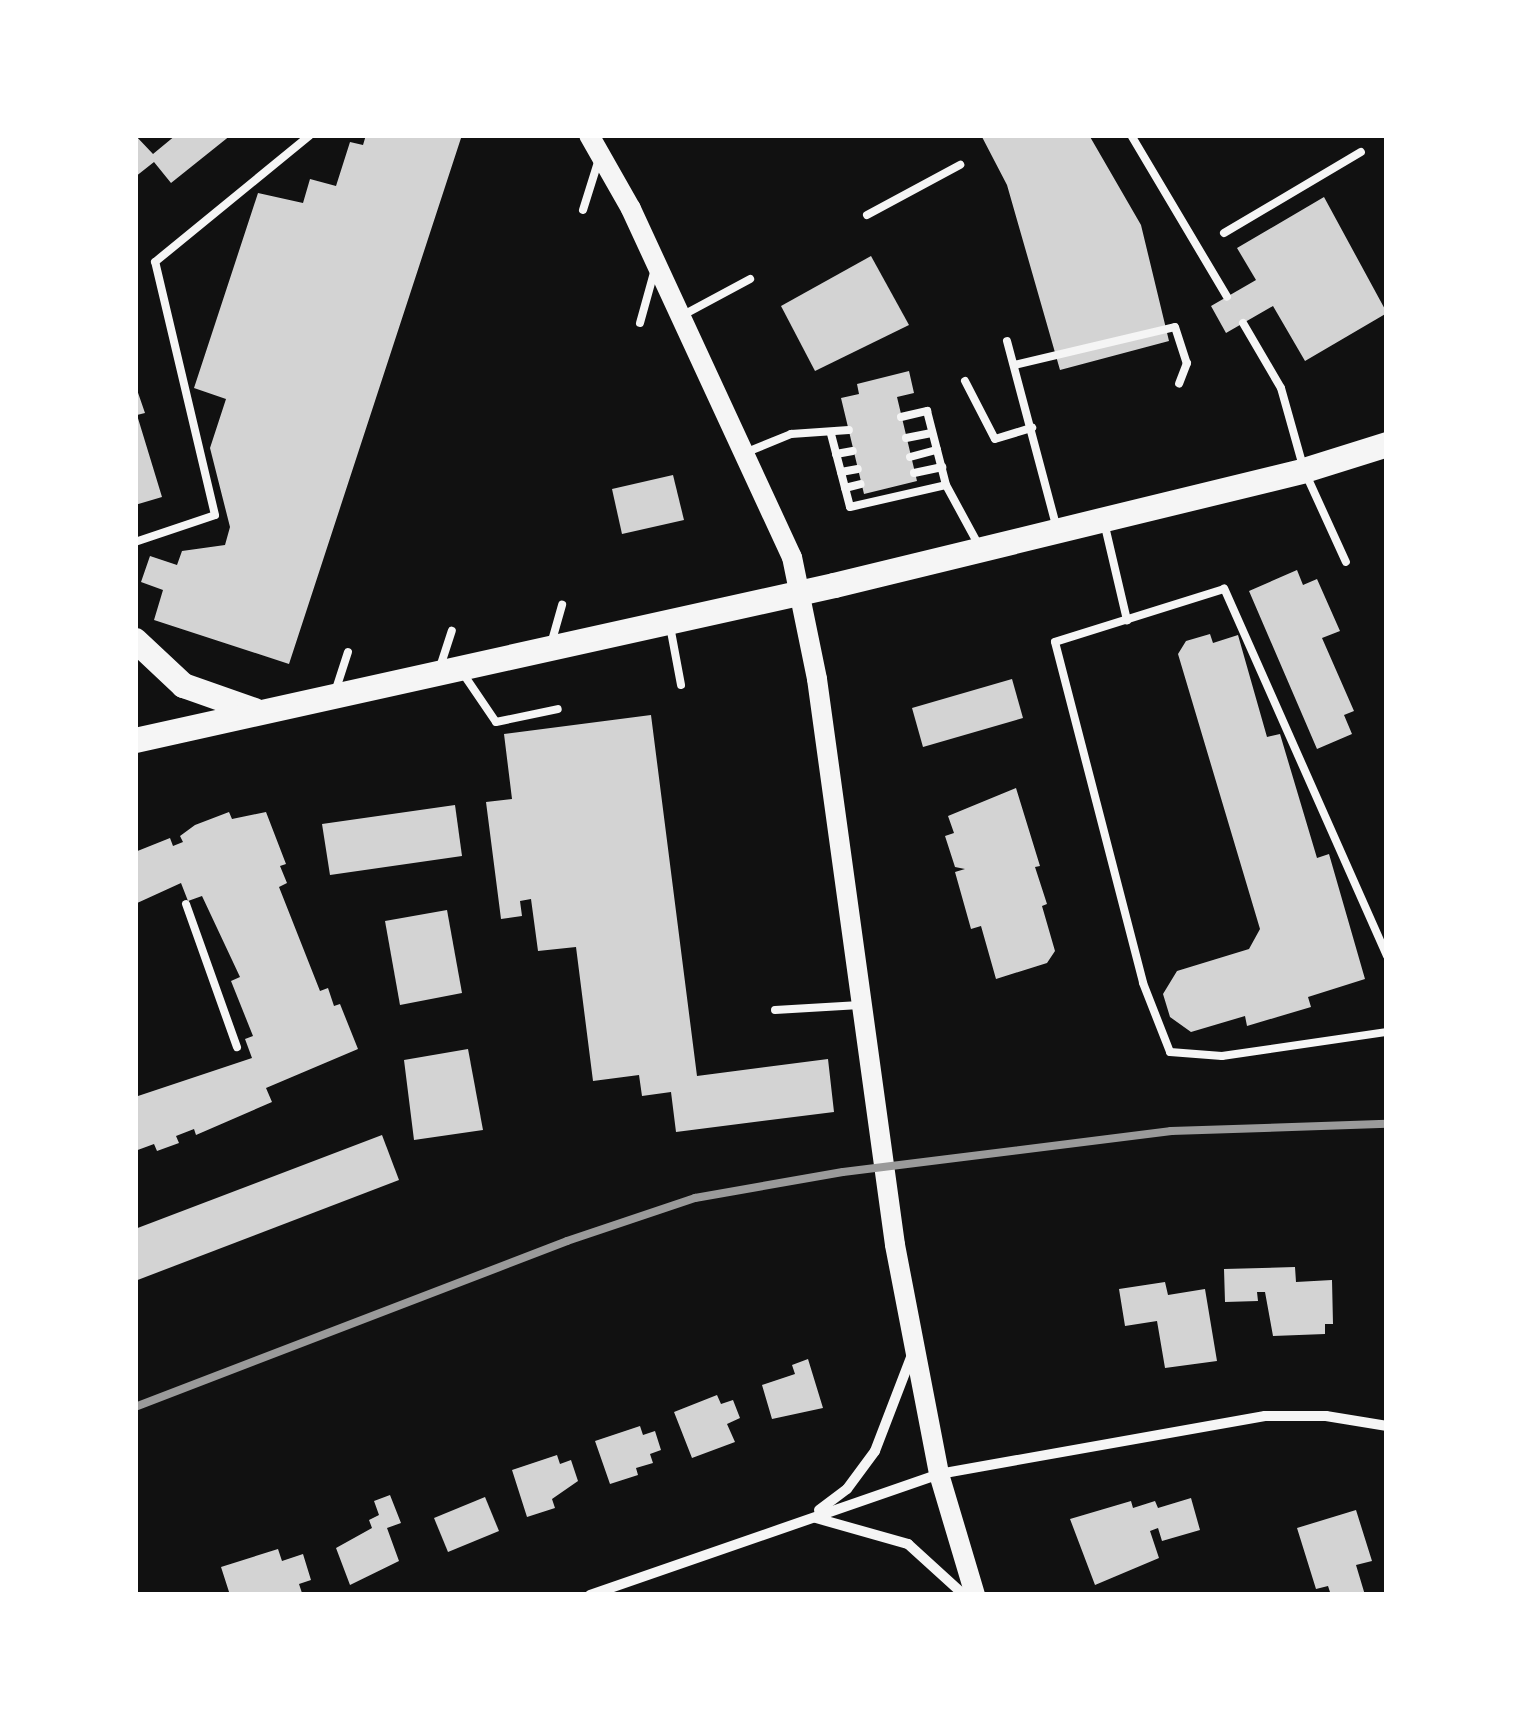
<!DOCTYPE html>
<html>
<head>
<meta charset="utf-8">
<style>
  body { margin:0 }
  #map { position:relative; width:1522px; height:1730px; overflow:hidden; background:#111; font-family:Ubuntu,sans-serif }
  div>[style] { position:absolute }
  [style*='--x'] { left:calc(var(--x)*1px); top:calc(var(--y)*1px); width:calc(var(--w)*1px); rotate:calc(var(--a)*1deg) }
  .building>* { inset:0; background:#d3d3d3 }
  .service>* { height:8px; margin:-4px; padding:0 4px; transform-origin:4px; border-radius:4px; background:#f5f5f5 }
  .minor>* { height:10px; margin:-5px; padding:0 5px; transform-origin:5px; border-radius:5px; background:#f5f5f5 }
  .secondary>* { height:20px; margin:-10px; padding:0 10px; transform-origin:10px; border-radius:10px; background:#f5f5f5 }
  .primary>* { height:25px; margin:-12.5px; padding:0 12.5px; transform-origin:12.5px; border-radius:12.5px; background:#f5f5f5 }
  .rail>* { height:8px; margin:-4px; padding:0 4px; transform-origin:4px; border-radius:4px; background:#9a9a9a }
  span { translate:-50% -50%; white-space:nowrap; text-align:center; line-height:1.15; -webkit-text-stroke:10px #fff; paint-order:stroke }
  .frame { position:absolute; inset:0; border:138px solid #fff; pointer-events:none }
</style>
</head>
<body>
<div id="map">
  <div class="building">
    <i style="clip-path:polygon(135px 135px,153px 154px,176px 135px,231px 135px,171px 183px,154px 162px,135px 177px)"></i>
    <i style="clip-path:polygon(366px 135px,462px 135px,289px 664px,154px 620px,163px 590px,141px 582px,150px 556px,177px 565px,182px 551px,225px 545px,230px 527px,210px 448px,226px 399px,194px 388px,258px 193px,303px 203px,310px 179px,336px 186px,350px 142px,363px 145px)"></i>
    <i style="clip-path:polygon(981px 135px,1089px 135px,1141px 225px,1169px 341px,1060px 370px,1007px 185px)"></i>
    <i style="clip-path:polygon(1324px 197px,1387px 313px,1305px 361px,1273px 306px,1226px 333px,1211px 306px,1256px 280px,1237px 248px)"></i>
    <i style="clip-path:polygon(871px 256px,909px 325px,815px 371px,781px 306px)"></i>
    <i style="clip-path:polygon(909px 371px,914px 393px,897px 397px,917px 481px,864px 494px,841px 398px,859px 394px,857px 384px)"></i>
    <i style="clip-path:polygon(135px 384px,145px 413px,137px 415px,162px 497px,135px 505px)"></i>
    <i style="clip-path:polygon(673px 475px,684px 520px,622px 534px,612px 489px)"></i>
    <i style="clip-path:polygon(1297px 570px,1303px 585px,1317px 579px,1340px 631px,1322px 638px,1354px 711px,1344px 715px,1352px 734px,1317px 749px,1249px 591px)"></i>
    <i style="clip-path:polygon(1210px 634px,1213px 643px,1238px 635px,1267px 737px,1280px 734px,1317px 858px,1329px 854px,1365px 979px,1308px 997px,1311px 1007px,1247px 1026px,1245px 1016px,1191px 1032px,1170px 1017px,1163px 994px,1177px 971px,1249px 949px,1260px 929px,1178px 654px,1186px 641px)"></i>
    <i style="clip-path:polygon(1012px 679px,1023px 718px,923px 747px,912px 708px)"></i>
    <i style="clip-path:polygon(651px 715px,697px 1076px,828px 1059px,834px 1112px,676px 1132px,671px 1092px,642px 1096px,639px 1075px,593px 1081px,576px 947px,538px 951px,531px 899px,520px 901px,522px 916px,501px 919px,486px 802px,512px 799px,504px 734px)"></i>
    <i style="clip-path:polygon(1016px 788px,1040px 866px,1035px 867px,1047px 904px,1042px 906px,1055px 951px,1047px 963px,996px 979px,981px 926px,971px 929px,955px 872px,965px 869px,955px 867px,945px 836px,954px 833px,948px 816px)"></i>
    <i style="clip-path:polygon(455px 805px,462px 856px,330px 875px,322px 824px)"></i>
    <i style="clip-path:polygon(229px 812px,232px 819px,266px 812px,286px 864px,280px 866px,287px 883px,279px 887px,320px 991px,328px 988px,334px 1006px,340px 1004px,358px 1049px,266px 1088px,272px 1102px,196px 1135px,194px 1129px,176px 1136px,179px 1143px,157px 1151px,154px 1144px,135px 1151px,135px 1097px,252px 1058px,245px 1039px,253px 1036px,231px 981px,240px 977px,202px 896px,188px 901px,181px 883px,135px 904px,135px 852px,170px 838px,173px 846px,183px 842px,180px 836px,195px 825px)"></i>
    <i style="clip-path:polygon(447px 910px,462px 993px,400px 1005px,385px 921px)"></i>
    <i style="clip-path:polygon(468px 1049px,483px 1130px,414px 1140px,404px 1060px)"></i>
    <i style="clip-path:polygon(382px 1135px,399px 1180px,135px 1281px,135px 1229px)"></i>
    <i style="clip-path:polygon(1295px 1267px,1296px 1282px,1332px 1280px,1333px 1324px,1325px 1324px,1325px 1334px,1273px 1336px,1265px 1292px,1257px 1292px,1258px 1301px,1225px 1302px,1224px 1269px)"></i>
    <i style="clip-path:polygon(1165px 1282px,1168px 1295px,1205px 1289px,1217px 1361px,1165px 1368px,1157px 1321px,1125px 1326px,1119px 1289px)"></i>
    <i style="clip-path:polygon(808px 1359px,823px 1408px,772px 1419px,762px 1385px,795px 1374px,792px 1365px)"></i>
    <i style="clip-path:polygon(717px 1395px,721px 1404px,733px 1400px,740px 1418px,727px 1424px,735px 1442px,692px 1458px,674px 1412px)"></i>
    <i style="clip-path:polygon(640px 1426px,643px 1435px,655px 1431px,661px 1450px,650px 1454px,653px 1463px,636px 1468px,638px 1475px,610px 1484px,595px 1441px)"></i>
    <i style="clip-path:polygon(557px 1455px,560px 1464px,571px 1460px,578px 1481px,552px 1499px,555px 1508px,527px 1517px,512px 1470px)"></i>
    <i style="clip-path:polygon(390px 1495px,401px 1523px,387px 1528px,399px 1561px,350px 1585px,336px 1548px,372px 1528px,369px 1520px,379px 1515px,374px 1501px)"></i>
    <i style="clip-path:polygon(485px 1497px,499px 1531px,448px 1552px,434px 1518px)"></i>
    <i style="clip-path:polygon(1191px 1498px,1200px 1530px,1162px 1541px,1158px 1528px,1150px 1531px,1159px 1558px,1095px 1585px,1070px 1519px,1131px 1501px,1133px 1508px,1155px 1501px,1158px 1508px)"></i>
    <i style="clip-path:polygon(1356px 1510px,1372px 1561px,1356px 1565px,1365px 1595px,1331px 1595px,1328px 1586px,1316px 1589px,1297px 1528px)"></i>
    <i style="clip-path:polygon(278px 1549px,282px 1561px,303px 1554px,311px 1580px,299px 1584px,302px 1593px,230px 1595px,221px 1567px)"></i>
  </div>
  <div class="service">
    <i style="--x:1131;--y:135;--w:188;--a:59.3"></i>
    <i style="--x:583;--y:210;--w:50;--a:-72.6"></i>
    <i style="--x:867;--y:215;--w:106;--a:-28.3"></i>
    <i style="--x:1224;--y:233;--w:159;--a:-30.6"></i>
    <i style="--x:685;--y:314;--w:74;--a:-28.3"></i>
    <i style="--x:640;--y:323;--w:56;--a:-74.5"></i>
    <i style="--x:1243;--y:323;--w:75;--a:59.7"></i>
    <i style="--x:1281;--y:388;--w:85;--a:74.3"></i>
    <i style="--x:1304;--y:470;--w:101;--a:65.5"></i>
    <i style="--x:1007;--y:341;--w:190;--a:75.1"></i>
    <i style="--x:1014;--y:365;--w:165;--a:-13.3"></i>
    <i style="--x:1175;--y:327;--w:38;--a:72"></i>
    <i style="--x:1187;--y:363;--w:22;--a:111"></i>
    <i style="--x:965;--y:381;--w:65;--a:62.7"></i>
    <i style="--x:995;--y:439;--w:39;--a:-17"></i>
    <i style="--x:901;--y:417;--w:27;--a:-13"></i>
    <i style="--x:927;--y:411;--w:76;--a:75.6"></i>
    <i style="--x:946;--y:485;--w:67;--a:61.5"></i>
    <i style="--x:831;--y:434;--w:75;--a:75.4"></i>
    <i style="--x:850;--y:507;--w:98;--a:-12.9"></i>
    <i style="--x:906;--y:438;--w:26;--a:-11"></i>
    <i style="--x:747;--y:452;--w:48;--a:-22.2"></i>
    <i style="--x:791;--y:434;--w:58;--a:-3.9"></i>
    <i style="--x:836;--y:454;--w:17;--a:-10"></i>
    <i style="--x:910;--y:457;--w:28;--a:-15"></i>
    <i style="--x:841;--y:472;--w:17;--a:-10"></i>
    <i style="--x:914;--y:473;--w:29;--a:-12"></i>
    <i style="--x:845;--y:488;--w:16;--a:-14"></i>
    <i style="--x:1104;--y:522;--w:101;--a:76.8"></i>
    <i style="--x:135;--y:542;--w:84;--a:-18.6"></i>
    <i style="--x:215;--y:515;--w:260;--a:-103.3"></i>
    <i style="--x:155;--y:262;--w:200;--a:-39.3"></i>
    <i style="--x:670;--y:626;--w:60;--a:79.4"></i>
    <i style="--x:551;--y:644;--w:41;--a:-74.2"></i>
    <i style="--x:441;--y:664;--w:35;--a:-72"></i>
    <i style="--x:462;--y:672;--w:60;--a:55.8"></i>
    <i style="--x:496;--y:722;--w:63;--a:-11.8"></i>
    <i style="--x:335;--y:692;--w:42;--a:-72"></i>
    <i style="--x:186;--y:904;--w:152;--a:70.4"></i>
    <i style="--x:1387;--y:956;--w:402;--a:-113.9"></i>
    <i style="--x:1224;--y:589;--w:177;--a:162.6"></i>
    <i style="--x:1055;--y:642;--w:352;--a:75.5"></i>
    <i style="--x:1143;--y:983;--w:74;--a:68.6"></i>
    <i style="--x:1170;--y:1052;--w:52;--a:4.4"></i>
    <i style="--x:1222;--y:1056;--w:167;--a:-8.3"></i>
    <i style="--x:775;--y:1010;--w:85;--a:-3.4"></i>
  </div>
  <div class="minor">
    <i style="--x:819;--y:1510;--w:35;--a:-37"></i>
    <i style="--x:847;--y:1489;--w:47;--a:-53.6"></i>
    <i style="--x:875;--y:1451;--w:101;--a:-69"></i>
    <i style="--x:816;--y:1518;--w:96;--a:15.8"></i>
    <i style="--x:908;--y:1544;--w:76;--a:42.3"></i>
    <i style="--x:590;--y:1595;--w:369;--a:-19.1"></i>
    <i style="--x:939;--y:1474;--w:331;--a:-10.1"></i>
    <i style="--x:1265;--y:1416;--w:61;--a:0"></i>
    <i style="--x:1326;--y:1416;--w:62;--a:9.3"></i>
  </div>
  <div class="secondary">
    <i style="--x:589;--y:135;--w:85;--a:60.4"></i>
    <i style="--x:631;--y:209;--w:383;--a:65.2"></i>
    <i style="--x:792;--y:557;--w:125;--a:78.4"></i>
    <i style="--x:817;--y:679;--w:571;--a:82.15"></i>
    <i style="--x:895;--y:1245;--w:233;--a:79.1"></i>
    <i style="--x:939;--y:1474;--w:126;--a:73.4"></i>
  </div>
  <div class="primary">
    <i style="--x:135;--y:640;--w:66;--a:43.2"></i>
    <i style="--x:183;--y:685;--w:75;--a:19.4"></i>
    <i style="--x:135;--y:740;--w:716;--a:-12.5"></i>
    <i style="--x:834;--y:585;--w:484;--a:-13.7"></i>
    <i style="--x:1304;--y:470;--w:87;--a:-17.4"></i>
  </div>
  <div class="rail">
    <i style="--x:135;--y:1407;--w:463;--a:-21"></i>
    <i style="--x:567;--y:1241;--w:135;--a:-18.6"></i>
    <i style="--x:695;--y:1198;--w:150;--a:-10"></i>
    <i style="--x:843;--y:1172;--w:331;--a:-7.1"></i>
    <i style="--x:1171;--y:1131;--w:216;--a:-1.9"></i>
  </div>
  <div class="frame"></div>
</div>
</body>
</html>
